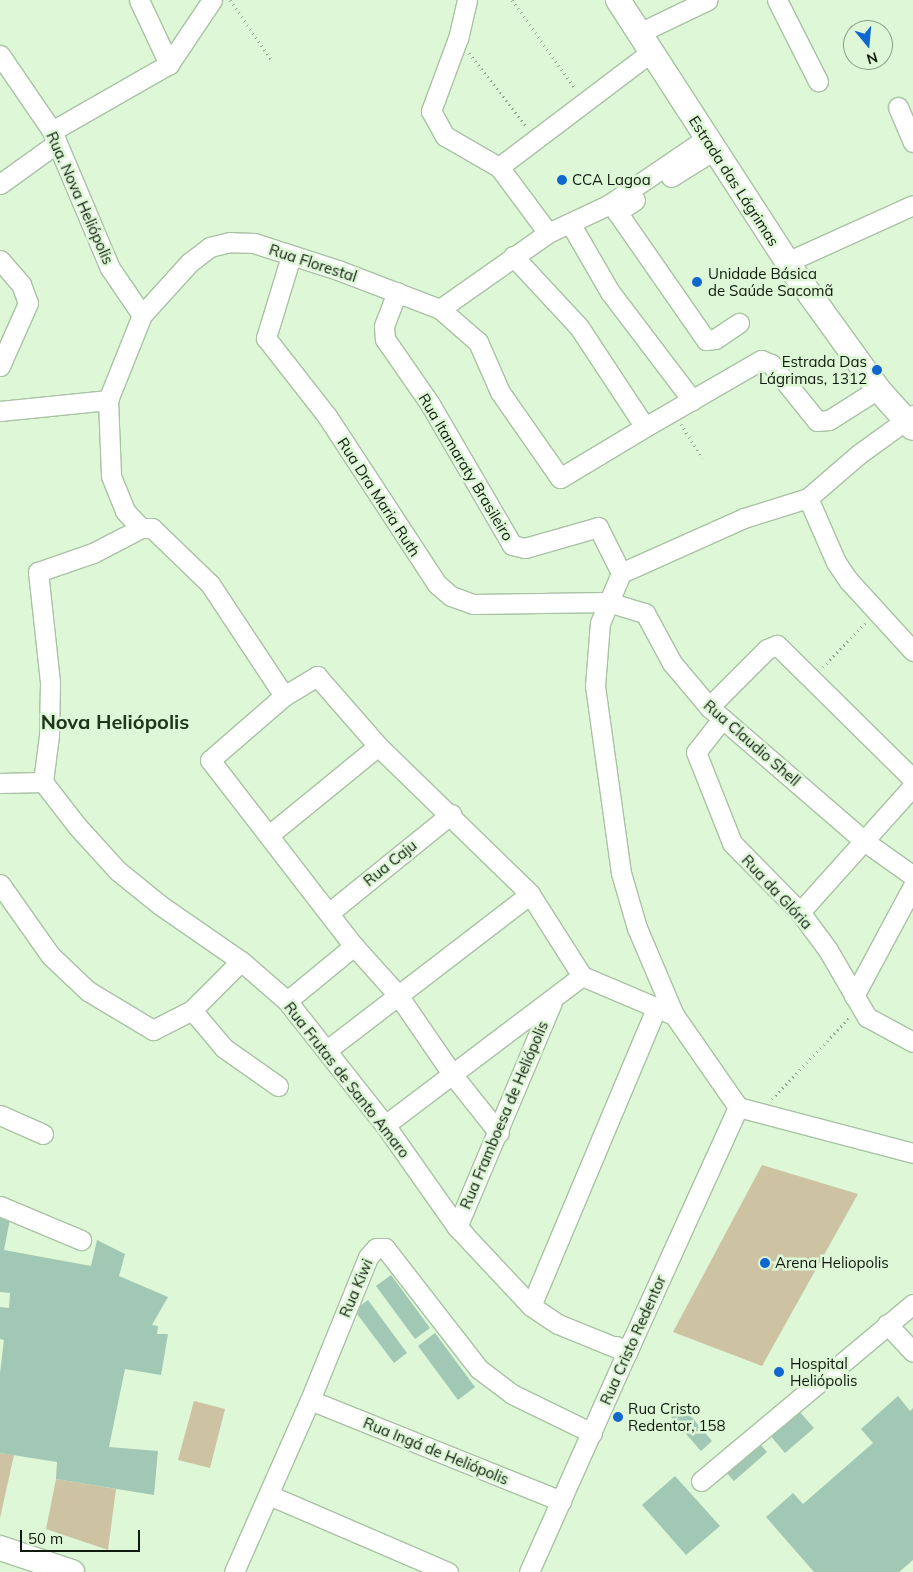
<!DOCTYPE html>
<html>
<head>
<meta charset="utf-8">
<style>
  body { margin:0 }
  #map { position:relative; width:913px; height:1572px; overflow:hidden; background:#ddf7d7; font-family:Mulish,sans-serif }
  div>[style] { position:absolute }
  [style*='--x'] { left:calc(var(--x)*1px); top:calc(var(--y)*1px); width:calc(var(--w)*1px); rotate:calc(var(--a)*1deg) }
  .green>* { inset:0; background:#cdc3a2 }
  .building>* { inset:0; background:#a1c8b4 }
  .path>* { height:3px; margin-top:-1.5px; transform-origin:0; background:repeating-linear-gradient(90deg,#93a68e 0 1px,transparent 0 5px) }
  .roads { filter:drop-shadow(1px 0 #a9c2a4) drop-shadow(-1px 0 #a9c2a4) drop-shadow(0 1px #a9c2a4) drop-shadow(0 -1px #a9c2a4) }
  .minor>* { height:19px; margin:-9.5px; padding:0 9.5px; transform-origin:9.5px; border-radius:9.5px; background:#fff }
  .major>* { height:24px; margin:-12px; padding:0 12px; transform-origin:12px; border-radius:12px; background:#fff }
  .dots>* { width:14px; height:14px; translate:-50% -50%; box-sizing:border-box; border:2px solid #ddf7d7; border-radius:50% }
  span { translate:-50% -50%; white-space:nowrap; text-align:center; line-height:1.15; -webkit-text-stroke:5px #ddf7d7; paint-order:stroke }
  .poi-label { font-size:15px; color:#111a0f }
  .left { translate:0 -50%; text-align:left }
  .right { translate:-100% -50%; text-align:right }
  .street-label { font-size:15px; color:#111a0f }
  .district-label { font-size:20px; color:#20341c; font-weight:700 }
  .north { position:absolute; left:843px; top:20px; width:50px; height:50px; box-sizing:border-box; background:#ddf7d7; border:1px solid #8b9f87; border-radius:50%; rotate:163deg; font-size:14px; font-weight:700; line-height:20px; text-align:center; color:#111a0f }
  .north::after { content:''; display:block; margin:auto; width:18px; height:22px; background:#1067d0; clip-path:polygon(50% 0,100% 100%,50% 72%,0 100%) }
  .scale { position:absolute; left:20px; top:1530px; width:120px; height:22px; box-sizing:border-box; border:2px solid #111a0f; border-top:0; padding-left:6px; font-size:15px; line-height:18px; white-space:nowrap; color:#111a0f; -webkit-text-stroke:4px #ddf7d7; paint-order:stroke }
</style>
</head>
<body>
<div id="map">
  <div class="green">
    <i style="clip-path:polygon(762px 1165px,858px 1194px,762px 1366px,673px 1332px)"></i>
    <i style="clip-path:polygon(194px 1401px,225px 1409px,210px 1468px,178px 1460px)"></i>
    <i style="clip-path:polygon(0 1453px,14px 1455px,0 1518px)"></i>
    <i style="clip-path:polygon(56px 1479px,116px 1489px,108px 1550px,46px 1529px)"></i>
  </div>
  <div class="building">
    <i style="clip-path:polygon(0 1217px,10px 1219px,4px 1250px,91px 1266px,97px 1240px,125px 1254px,119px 1276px,168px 1297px,152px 1325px,158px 1326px,157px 1334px,168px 1334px,161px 1375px,125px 1369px,109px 1447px,158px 1451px,154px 1495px,56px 1479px,57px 1462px,0 1453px,0 1373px,4px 1340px,0 1339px,0 1307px,9px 1308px,10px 1293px,0 1292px)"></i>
    <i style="clip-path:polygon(391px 1275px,430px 1328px,415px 1339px,376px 1286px)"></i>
    <i style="clip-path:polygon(368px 1300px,407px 1353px,394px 1363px,354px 1310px)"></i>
    <i style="clip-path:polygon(435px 1333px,475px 1387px,458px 1400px,418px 1346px)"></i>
    <i style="clip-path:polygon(898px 1396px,910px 1411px,913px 1408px,913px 1560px,899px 1572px,814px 1572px,766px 1517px,793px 1493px,803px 1504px,873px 1443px,861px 1429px)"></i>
    <i style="clip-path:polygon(683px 1407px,712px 1441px,701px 1451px,671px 1417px)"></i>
    <i style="clip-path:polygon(797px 1409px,814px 1428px,785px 1453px,769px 1434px)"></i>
    <i style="clip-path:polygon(754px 1437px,767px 1452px,734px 1481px,721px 1467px)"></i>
    <i style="clip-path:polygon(675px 1476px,720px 1526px,686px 1555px,642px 1505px)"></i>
  </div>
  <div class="path">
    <i style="--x:230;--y:0;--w:72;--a:55.2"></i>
    <i style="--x:512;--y:0;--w:108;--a:54.4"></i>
    <i style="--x:469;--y:53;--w:94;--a:51.9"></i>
    <i style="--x:681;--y:424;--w:40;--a:58"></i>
    <i style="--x:823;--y:667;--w:61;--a:-46.3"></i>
    <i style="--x:772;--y:1099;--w:112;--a:-46.5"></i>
  </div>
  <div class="roads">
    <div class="minor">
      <i style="--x:139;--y:0;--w:71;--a:64.9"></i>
      <i style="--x:467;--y:0;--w:39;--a:103"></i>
      <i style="--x:458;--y:38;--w:78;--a:110.3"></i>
      <i style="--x:431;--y:111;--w:29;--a:61"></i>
      <i style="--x:445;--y:136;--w:62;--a:29.9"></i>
      <i style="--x:499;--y:167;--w:82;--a:53.4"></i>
      <i style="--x:777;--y:0;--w:91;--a:63.2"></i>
      <i style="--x:639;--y:33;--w:76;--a:-25.6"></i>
      <i style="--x:0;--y:55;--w:92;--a:55.6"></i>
      <i style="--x:52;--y:131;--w:149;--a:67.1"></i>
      <i style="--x:110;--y:268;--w:57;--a:55.8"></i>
      <i style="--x:898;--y:107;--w:38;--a:67"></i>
      <i style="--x:52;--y:131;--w:135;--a:-29.8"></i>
      <i style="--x:169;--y:64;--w:77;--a:-56.1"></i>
      <i style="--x:499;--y:167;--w:191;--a:-37.1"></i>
      <i style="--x:671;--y:177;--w:51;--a:-32.1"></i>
      <i style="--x:0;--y:184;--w:70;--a:-35.7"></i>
      <i style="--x:635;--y:200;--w:22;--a:146"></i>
      <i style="--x:617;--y:212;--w:156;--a:55.2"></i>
      <i style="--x:706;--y:340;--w:9;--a:-6"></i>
      <i style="--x:715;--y:339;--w:29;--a:-34"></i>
      <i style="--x:570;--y:223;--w:80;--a:59.9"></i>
      <i style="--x:610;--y:292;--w:136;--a:52.8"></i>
      <i style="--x:291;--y:256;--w:86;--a:107"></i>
      <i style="--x:266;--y:338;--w:99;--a:52"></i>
      <i style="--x:327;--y:416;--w:201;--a:56.8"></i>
      <i style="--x:437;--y:584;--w:18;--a:41"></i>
      <i style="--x:451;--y:596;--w:23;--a:20"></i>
      <i style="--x:473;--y:604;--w:135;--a:-0.8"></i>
      <i style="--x:608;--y:602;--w:39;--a:17"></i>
      <i style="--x:645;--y:613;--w:57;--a:61.6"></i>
      <i style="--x:672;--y:663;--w:57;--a:49.9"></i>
      <i style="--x:709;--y:707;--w:205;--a:40.8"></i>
      <i style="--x:864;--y:841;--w:60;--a:35.5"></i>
      <i style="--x:513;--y:256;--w:97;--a:47.1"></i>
      <i style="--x:579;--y:327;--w:120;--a:56.6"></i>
      <i style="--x:645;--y:427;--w:134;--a:-30"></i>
      <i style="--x:761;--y:360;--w:11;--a:22"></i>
      <i style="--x:771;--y:364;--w:73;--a:51.1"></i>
      <i style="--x:817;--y:421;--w:12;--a:-5"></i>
      <i style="--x:829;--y:420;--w:58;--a:-32.3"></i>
      <i style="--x:0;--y:260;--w:32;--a:49"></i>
      <i style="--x:21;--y:284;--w:20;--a:70"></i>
      <i style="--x:28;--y:303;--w:69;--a:114"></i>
      <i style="--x:787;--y:262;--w:138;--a:-24.3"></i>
      <i style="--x:397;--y:292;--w:36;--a:111"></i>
      <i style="--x:384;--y:326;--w:13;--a:86"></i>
      <i style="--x:385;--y:339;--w:79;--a:55.3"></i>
      <i style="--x:430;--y:404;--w:163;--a:59.8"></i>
      <i style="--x:512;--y:545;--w:13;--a:13"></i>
      <i style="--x:525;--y:548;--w:76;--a:-16"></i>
      <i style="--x:598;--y:527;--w:51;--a:63.4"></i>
      <i style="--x:440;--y:309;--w:132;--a:-35.1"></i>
      <i style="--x:548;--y:233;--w:66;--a:-25"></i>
      <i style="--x:608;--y:205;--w:120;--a:-34.1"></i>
      <i style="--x:0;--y:411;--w:109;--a:-5.8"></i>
      <i style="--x:645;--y:427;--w:99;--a:149"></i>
      <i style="--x:560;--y:478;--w:105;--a:-124.9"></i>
      <i style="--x:500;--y:392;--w:55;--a:-113.7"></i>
      <i style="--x:478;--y:342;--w:50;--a:-139"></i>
      <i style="--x:440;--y:309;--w:109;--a:-159.1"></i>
      <i style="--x:338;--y:270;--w:88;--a:-162.2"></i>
      <i style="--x:254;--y:243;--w:24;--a:-178"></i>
      <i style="--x:230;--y:242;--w:21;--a:166"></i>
      <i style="--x:210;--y:247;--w:25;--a:143"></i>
      <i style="--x:190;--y:262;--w:72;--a:132.2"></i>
      <i style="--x:142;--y:315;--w:92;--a:111.8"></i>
      <i style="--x:108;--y:400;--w:76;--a:87.7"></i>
      <i style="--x:111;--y:476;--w:38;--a:68"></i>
      <i style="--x:125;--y:511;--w:23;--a:47"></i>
      <i style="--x:141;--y:528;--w:11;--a:0"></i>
      <i style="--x:152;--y:528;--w:81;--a:44"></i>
      <i style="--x:210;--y:584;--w:134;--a:56.5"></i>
      <i style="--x:284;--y:696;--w:39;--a:-31"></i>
      <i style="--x:317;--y:676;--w:93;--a:48.9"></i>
      <i style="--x:378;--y:746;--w:212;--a:44.2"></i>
      <i style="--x:530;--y:894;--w:97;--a:57.6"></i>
      <i style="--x:582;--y:976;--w:100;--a:23"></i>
      <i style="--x:808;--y:498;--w:70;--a:66.4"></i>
      <i style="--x:836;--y:562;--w:23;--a:56"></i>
      <i style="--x:849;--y:581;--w:95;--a:47.6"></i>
      <i style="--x:284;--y:696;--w:98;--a:139.1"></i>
      <i style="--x:210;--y:760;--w:235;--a:52.3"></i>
      <i style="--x:354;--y:946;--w:66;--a:48.1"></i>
      <i style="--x:398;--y:995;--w:96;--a:55.6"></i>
      <i style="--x:452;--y:1074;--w:75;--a:51.5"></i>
      <i style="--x:709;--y:707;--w:82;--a:-45"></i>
      <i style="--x:767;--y:649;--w:11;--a:-22"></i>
      <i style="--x:777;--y:645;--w:191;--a:44.6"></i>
      <i style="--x:722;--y:719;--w:42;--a:128.2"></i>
      <i style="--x:696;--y:752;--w:98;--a:68.4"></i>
      <i style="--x:732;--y:843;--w:97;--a:45.4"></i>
      <i style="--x:800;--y:912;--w:47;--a:53.6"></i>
      <i style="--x:828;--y:950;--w:78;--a:59.8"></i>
      <i style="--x:867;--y:1017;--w:52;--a:28.5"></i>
      <i style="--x:43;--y:782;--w:56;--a:52.3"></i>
      <i style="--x:77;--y:826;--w:61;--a:47.7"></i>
      <i style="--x:118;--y:871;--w:54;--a:39"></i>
      <i style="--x:160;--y:905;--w:98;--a:34.7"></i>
      <i style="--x:241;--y:961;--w:61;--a:41"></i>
      <i style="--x:287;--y:1001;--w:158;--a:51.7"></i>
      <i style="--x:385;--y:1125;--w:125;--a:54.8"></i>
      <i style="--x:457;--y:1227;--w:108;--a:46.9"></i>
      <i style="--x:531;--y:1306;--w:32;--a:34"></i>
      <i style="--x:558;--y:1324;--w:74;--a:22.1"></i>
      <i style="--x:43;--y:782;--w:47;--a:-82.7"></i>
      <i style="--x:49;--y:735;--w:53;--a:-88.9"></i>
      <i style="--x:50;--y:682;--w:111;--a:-96.2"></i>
      <i style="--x:38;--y:572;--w:58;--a:-19.1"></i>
      <i style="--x:93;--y:553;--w:54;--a:-27.5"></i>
      <i style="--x:0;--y:783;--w:43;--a:-1.3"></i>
      <i style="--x:269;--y:835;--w:141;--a:-39.2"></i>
      <i style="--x:0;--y:884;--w:87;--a:54.8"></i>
      <i style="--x:50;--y:955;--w:52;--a:43.5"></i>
      <i style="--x:88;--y:991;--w:76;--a:31"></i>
      <i style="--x:153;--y:1030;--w:44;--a:-27.1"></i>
      <i style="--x:192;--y:1010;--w:50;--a:49.9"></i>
      <i style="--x:224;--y:1048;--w:66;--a:35.1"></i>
      <i style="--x:330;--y:912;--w:156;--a:-39"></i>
      <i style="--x:800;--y:912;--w:169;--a:-48.1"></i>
      <i style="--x:854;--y:996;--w:125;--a:-61.8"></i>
      <i style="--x:287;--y:1001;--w:87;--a:-39.4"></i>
      <i style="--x:192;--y:1010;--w:69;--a:-45"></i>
      <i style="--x:327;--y:1050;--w:256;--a:-37.5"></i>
      <i style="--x:738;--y:1107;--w:112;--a:-124.8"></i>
      <i style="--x:674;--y:1015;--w:95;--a:-113"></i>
      <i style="--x:637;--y:928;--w:57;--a:-106.2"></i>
      <i style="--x:621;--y:873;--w:189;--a:-97.9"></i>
      <i style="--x:595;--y:686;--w:63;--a:-85.5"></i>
      <i style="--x:600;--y:623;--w:54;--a:-67.2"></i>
      <i style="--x:621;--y:573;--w:135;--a:-24.1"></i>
      <i style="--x:744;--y:518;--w:67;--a:-17.4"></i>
      <i style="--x:808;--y:498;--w:67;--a:-40.8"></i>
      <i style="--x:859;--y:454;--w:67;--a:-35.8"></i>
      <i style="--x:738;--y:1107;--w:181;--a:14.7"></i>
      <i style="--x:0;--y:1115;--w:47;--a:23.8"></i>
      <i style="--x:385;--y:1125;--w:247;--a:-37.1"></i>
      <i style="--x:0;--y:1206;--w:88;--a:22.8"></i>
      <i style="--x:464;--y:1234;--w:10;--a:-135"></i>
      <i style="--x:457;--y:1227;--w:244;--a:-67.1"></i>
      <i style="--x:531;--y:1306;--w:323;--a:-67.2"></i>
      <i style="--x:887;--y:1324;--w:38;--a:47"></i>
      <i style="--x:616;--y:1346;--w:13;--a:29"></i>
      <i style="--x:627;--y:1352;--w:269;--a:-65.6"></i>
      <i style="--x:310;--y:1400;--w:271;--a:21.9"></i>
      <i style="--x:701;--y:1481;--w:276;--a:-39.9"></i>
      <i style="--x:269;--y:1495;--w:195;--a:23.3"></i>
      <i style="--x:234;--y:1572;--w:188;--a:-66.2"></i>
      <i style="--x:310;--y:1400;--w:154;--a:-67.9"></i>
      <i style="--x:368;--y:1257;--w:12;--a:-48"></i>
      <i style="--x:376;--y:1248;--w:9;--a:0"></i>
      <i style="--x:385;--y:1248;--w:153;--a:52.2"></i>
      <i style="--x:479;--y:1369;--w:41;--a:37.1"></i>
      <i style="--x:512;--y:1394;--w:89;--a:26"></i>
      <i style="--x:529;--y:1572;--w:253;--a:-66"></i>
    </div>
    <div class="major">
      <i style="--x:618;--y:0;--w:323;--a:57.1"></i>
      <i style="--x:793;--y:271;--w:145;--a:54.2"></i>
      <i style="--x:878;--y:389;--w:52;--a:48.1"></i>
      <i style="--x:0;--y:1548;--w:76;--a:18.4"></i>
    </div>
  </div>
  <div class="dots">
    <i style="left:562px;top:180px;background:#1067d0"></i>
    <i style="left:697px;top:282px;background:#1067d0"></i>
    <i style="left:877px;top:370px;background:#1067d0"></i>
    <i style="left:765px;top:1263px;background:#1067d0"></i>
    <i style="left:779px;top:1372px;background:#1067d0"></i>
    <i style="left:618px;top:1417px;background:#1067d0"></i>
  </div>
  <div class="poi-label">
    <span class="left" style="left:572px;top:180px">CCA Lagoa</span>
    <span class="left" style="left:708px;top:282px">Unidade Básica<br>de Saúde Sacomã</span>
    <span class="right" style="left:867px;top:370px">Estrada Das<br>Lágrimas, 1312</span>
    <span class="left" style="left:775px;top:1263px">Arena Heliopolis</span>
    <span class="left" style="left:790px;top:1372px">Hospital<br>Heliópolis</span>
    <span class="left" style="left:628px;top:1417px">Rua Cristo<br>Redentor, 158</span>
  </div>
  <div class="street-label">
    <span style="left:734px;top:181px;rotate:57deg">Estrada das Lágrimas</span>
    <span style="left:80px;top:198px;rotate:66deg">Rua. Nova Heliópolis</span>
    <span style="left:313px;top:263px;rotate:18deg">Rua Florestal</span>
    <span style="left:466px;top:467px;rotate:59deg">Rua Itamaraty Brasileiro</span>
    <span style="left:379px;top:497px;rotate:57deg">Rua Dra Maria Ruth</span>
    <span style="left:752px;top:743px;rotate:41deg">Rua Claudio Shell</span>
    <span style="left:390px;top:863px;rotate:-39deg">Rua Caju</span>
    <span style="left:777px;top:892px;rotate:47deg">Rua da Glória</span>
    <span style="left:347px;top:1080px;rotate:52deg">Rua Frutas de Santo Amaro</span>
    <span style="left:504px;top:1115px;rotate:-67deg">Rua Framboesa de Heliópolis</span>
    <span style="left:356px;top:1288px;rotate:-67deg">Rua Kiwi</span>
    <span style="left:633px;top:1340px;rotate:-66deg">Rua Cristo Redentor</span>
    <span style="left:436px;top:1451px;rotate:22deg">Rua Ingá de Heliópolis</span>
  </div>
  <div class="district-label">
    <span style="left:115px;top:721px">Nova Heliópolis</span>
  </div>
  <div class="north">N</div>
  <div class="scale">50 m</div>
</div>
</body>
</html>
